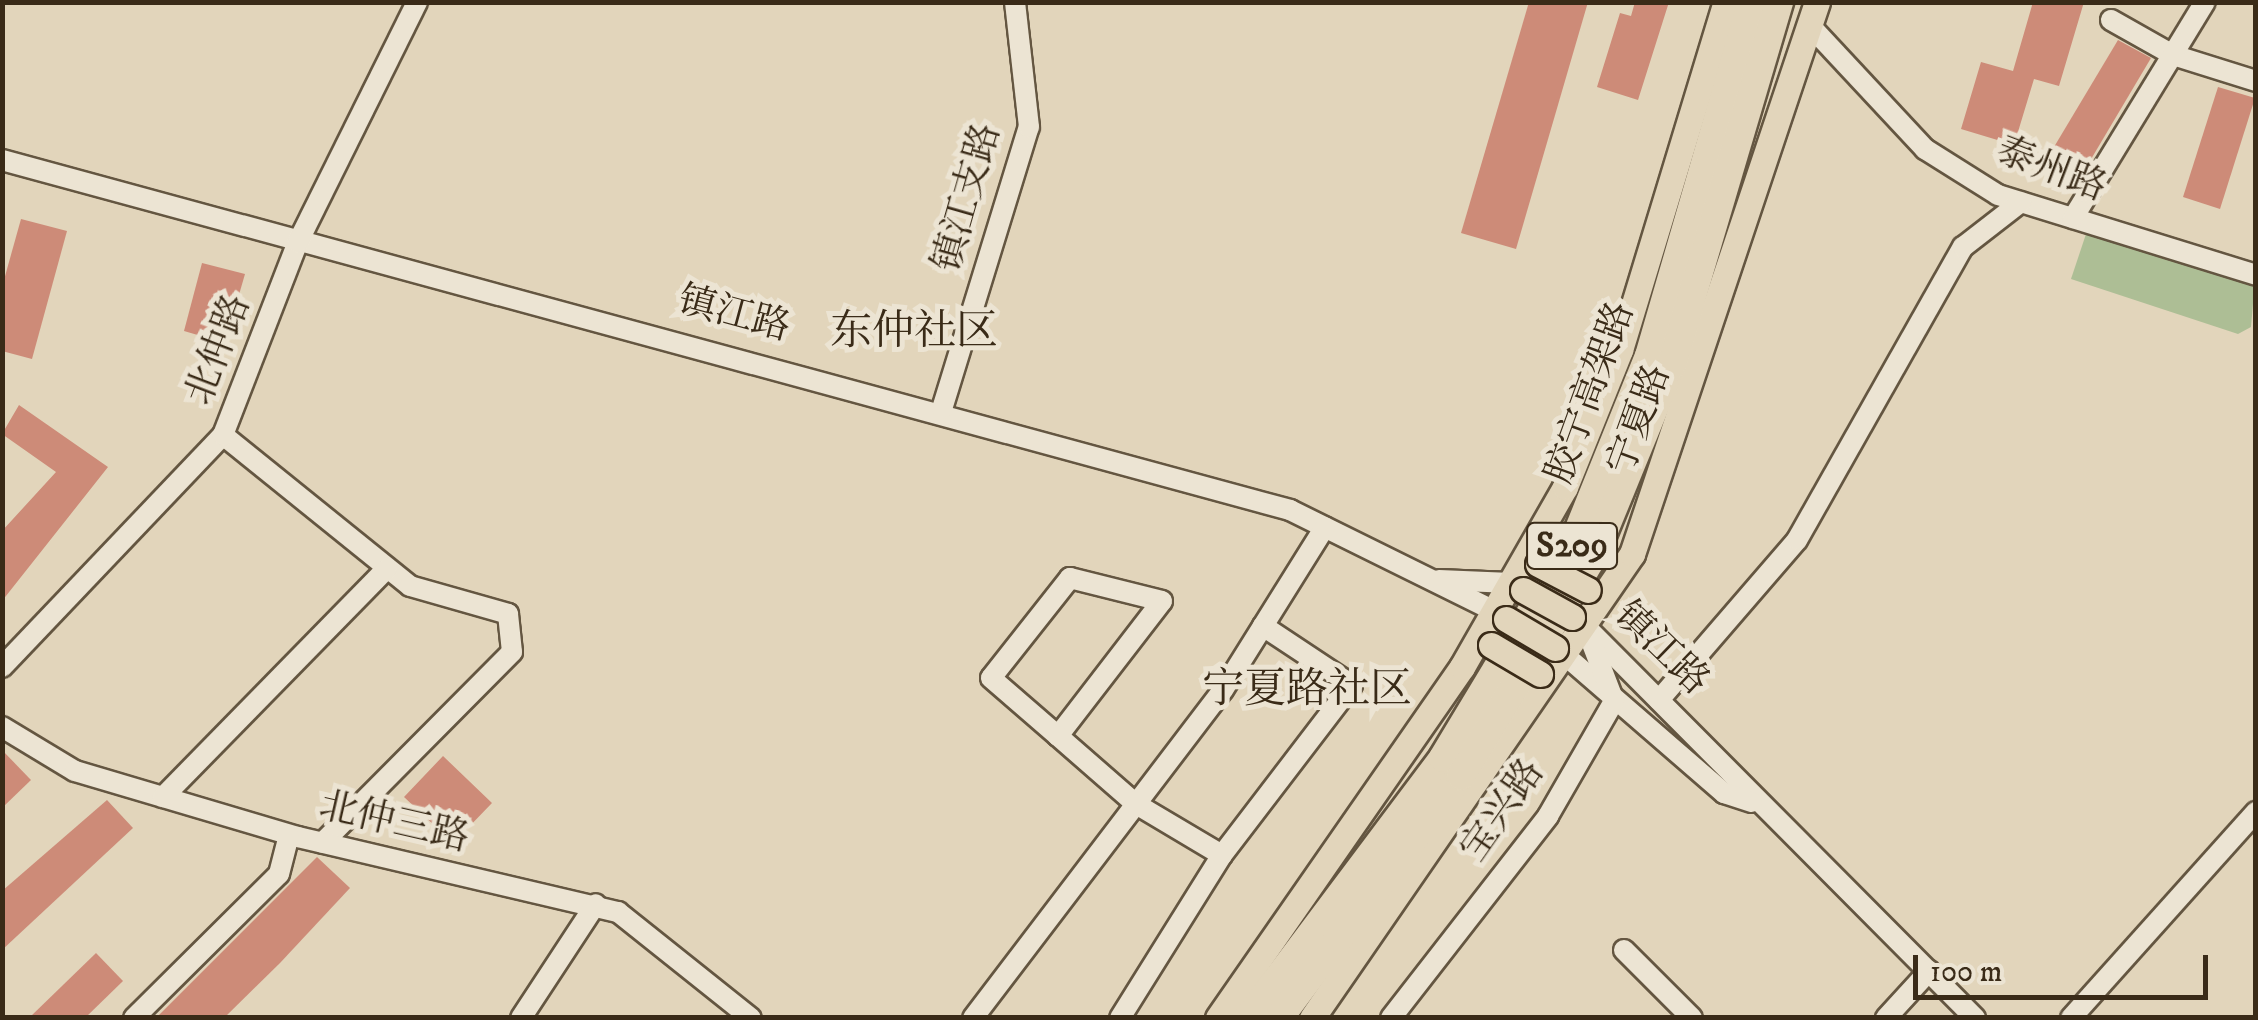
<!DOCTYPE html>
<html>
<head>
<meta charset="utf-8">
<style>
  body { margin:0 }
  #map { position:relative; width:2258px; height:1020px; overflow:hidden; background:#e2d5bb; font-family:"IM FELL DW Pica","Noto Serif SC",serif }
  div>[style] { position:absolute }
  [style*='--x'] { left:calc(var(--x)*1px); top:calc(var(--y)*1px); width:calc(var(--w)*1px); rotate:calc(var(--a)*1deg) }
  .green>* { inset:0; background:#adbe95 }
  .building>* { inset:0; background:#cd8b78 }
  .roads { filter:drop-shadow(2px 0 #645641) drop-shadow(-2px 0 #645641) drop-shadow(0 2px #645641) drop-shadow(0 -2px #645641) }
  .minor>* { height:20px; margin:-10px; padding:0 10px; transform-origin:10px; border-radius:10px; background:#ece4d3 }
  .major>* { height:25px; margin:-12.5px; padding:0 12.5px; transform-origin:12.5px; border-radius:12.5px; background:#e2d5bb }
  .highway>* { height:28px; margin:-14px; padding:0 14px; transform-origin:14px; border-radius:14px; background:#e2d5bb }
  .bridges { filter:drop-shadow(2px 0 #3a2b18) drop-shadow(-2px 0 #3a2b18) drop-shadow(0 2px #3a2b18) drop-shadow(0 -2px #3a2b18) }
  .major-bridge>* { height:25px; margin:-12.5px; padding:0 12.5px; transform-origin:12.5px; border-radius:12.5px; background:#e2d5bb }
  span { translate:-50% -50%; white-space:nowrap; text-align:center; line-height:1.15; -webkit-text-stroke:10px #ece4d3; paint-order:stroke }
  .shield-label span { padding:2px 8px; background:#ece4d3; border:2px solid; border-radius:8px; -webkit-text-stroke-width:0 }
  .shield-label { font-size:35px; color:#3a2b18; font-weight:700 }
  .street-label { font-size:38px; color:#3a2b18 }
  .quarter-label { font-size:42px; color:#3a2b18 }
  .frame { position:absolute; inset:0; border:5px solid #3a2b18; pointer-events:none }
  .scale { position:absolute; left:1913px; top:955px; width:295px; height:45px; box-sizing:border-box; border:5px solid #3a2b18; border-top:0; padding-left:12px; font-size:30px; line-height:35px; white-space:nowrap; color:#3a2b18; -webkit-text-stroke:8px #ece4d3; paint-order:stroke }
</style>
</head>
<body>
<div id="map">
  <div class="green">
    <i style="clip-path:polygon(2087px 231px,2255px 280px,2251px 327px,2238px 334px,2071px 279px)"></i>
  </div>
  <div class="building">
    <i style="clip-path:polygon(1529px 2px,1588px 2px,1516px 249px,1461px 233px)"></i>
    <i style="clip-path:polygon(1635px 2px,1669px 2px,1638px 100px,1597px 87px,1620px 13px,1631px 16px)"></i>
    <i style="clip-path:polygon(2033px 2px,2084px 2px,2059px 86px,2034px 79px,2014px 145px,1961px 129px,1981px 62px,2013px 71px)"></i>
    <i style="clip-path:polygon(2118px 40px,2151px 58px,2084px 171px,2051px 152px)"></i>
    <i style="clip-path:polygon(2218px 87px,2255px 98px,2220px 209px,2183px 197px)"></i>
    <i style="clip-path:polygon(21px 219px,67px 231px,32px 359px,2px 351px,2px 287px)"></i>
    <i style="clip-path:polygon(202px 263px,245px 274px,225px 343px,184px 331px)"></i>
    <i style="clip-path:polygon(19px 405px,108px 467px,2px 601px,2px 531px,56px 472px,2px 434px)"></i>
    <i style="clip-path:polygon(2px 750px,31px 780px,2px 808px)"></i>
    <i style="clip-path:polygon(443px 756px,492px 803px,464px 832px,446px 815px,435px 826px,404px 797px)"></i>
    <i style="clip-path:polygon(107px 800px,133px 828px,2px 950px,2px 891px)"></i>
    <i style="clip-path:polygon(317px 857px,350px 888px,280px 963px,224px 1018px,156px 1018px)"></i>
    <i style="clip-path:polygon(96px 953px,123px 981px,85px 1018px,29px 1018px)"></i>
  </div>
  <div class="roads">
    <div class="minor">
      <i style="--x:2111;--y:20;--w:71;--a:29.4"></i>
      <i style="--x:2173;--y:55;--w:87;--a:17.4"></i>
      <i style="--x:1814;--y:30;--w:163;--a:47"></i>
      <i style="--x:1925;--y:149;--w:86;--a:32.2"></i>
      <i style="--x:1998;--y:195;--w:270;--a:17.2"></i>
      <i style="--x:2;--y:160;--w:1335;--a:15.2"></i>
      <i style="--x:1290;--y:510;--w:228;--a:26.3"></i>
      <i style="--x:2073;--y:218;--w:253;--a:-58.6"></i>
      <i style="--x:942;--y:409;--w:295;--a:-72.9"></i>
      <i style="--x:1029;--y:127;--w:126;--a:-96.4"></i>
      <i style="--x:223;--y:435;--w:240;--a:38.9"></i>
      <i style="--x:410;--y:586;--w:102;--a:15.9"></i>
      <i style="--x:508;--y:614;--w:38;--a:84"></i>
      <i style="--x:512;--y:652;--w:269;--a:134.8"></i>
      <i style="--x:1439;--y:580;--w:72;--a:2.4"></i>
      <i style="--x:1586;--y:627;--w:552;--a:45.15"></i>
      <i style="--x:1567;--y:657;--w:208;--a:40.9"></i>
      <i style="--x:1724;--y:793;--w:29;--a:18"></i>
      <i style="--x:2;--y:667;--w:320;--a:-46.4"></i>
      <i style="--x:223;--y:435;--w:207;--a:-68.8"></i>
      <i style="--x:298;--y:242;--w:268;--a:-63.6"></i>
      <i style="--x:1659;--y:700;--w:211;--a:-49.2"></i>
      <i style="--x:1797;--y:540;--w:337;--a:-60.5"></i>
      <i style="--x:1963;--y:247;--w:73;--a:-37.8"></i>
      <i style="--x:2;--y:727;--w:85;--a:31.1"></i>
      <i style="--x:75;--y:771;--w:233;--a:16.5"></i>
      <i style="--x:298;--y:837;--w:329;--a:13.2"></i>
      <i style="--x:618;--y:912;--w:170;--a:38.6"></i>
      <i style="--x:1058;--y:736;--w:170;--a:-52.4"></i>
      <i style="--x:1162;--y:601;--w:95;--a:-166"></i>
      <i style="--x:1070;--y:578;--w:127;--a:128.3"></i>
      <i style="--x:991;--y:678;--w:89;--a:40.9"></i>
      <i style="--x:1058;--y:736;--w:103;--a:41.1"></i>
      <i style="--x:1136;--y:804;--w:100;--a:30.7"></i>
      <i style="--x:163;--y:797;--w:320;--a:-45.6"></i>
      <i style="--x:1624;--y:950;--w:96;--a:45"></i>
      <i style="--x:134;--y:1018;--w:204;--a:-44.8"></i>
      <i style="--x:279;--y:874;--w:40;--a:-75.6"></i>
      <i style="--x:521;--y:1018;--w:136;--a:-56.7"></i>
      <i style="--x:973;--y:1018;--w:412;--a:-52.7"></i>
      <i style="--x:1223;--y:690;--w:192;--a:-58"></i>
      <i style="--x:1120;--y:1018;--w:192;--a:-58"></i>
      <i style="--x:1222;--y:855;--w:214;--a:-52.6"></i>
      <i style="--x:1352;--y:685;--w:107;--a:-146.5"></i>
      <i style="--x:1391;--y:1018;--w:256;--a:-52.1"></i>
      <i style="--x:1548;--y:816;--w:133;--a:-60.1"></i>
      <i style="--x:1614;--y:701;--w:70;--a:-111"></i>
      <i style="--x:1886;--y:1018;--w:64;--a:-47.5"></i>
      <i style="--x:2071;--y:1018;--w:277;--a:-48.1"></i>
    </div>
    <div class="major">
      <i style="--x:1218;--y:1018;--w:427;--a:-55.2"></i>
      <i style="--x:1462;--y:667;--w:207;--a:-60.2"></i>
      <i style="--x:1565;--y:487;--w:148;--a:-68.1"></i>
      <i style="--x:1620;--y:350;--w:364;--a:-73.1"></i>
      <i style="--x:1312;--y:1018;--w:564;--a:-55.41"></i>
      <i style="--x:1632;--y:554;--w:582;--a:-71.47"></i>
    </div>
    <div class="highway">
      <i style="--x:1248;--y:1018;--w:325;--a:-53.1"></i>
      <i style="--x:1443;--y:758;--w:256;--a:-58.9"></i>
      <i style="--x:1575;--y:539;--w:197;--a:-68"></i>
      <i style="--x:1649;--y:356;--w:369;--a:-73.8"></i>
      <i style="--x:1279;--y:1018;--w:303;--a:-53.1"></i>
      <i style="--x:1461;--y:776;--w:258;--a:-59"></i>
      <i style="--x:1594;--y:555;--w:203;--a:-67.7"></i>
      <i style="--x:1671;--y:367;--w:381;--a:-73.5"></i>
    </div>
  </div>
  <div class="bridges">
    <div class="major-bridge">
      <i style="--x:1538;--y:564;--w:56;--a:27.5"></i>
      <i style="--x:1523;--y:590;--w:56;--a:28.9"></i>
      <i style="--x:1506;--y:619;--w:57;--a:30.6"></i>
      <i style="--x:1491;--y:645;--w:57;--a:30.6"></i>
    </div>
  </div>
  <div class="shield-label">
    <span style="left:1572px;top:546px">S209</span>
  </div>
  <div class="street-label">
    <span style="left:2051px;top:170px;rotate:21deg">泰州路</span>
    <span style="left:968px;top:198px;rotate:-74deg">镇江支路</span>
    <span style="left:734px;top:315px;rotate:15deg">镇江路</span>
    <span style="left:219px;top:350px;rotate:-69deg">北仲路</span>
    <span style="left:1591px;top:393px;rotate:-70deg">胶宁高架路</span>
    <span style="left:1640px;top:420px;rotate:-70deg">宁夏路</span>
    <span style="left:1661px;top:649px;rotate:44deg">镇江路</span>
    <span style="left:1503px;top:811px;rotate:-55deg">宝兴路</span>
    <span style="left:394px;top:823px;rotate:13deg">北仲三路</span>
  </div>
  <div class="quarter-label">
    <span style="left:914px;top:332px">东仲社区</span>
    <span style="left:1307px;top:690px">宁夏路社区</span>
  </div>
  <div class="frame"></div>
  <div class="scale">100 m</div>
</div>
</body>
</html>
